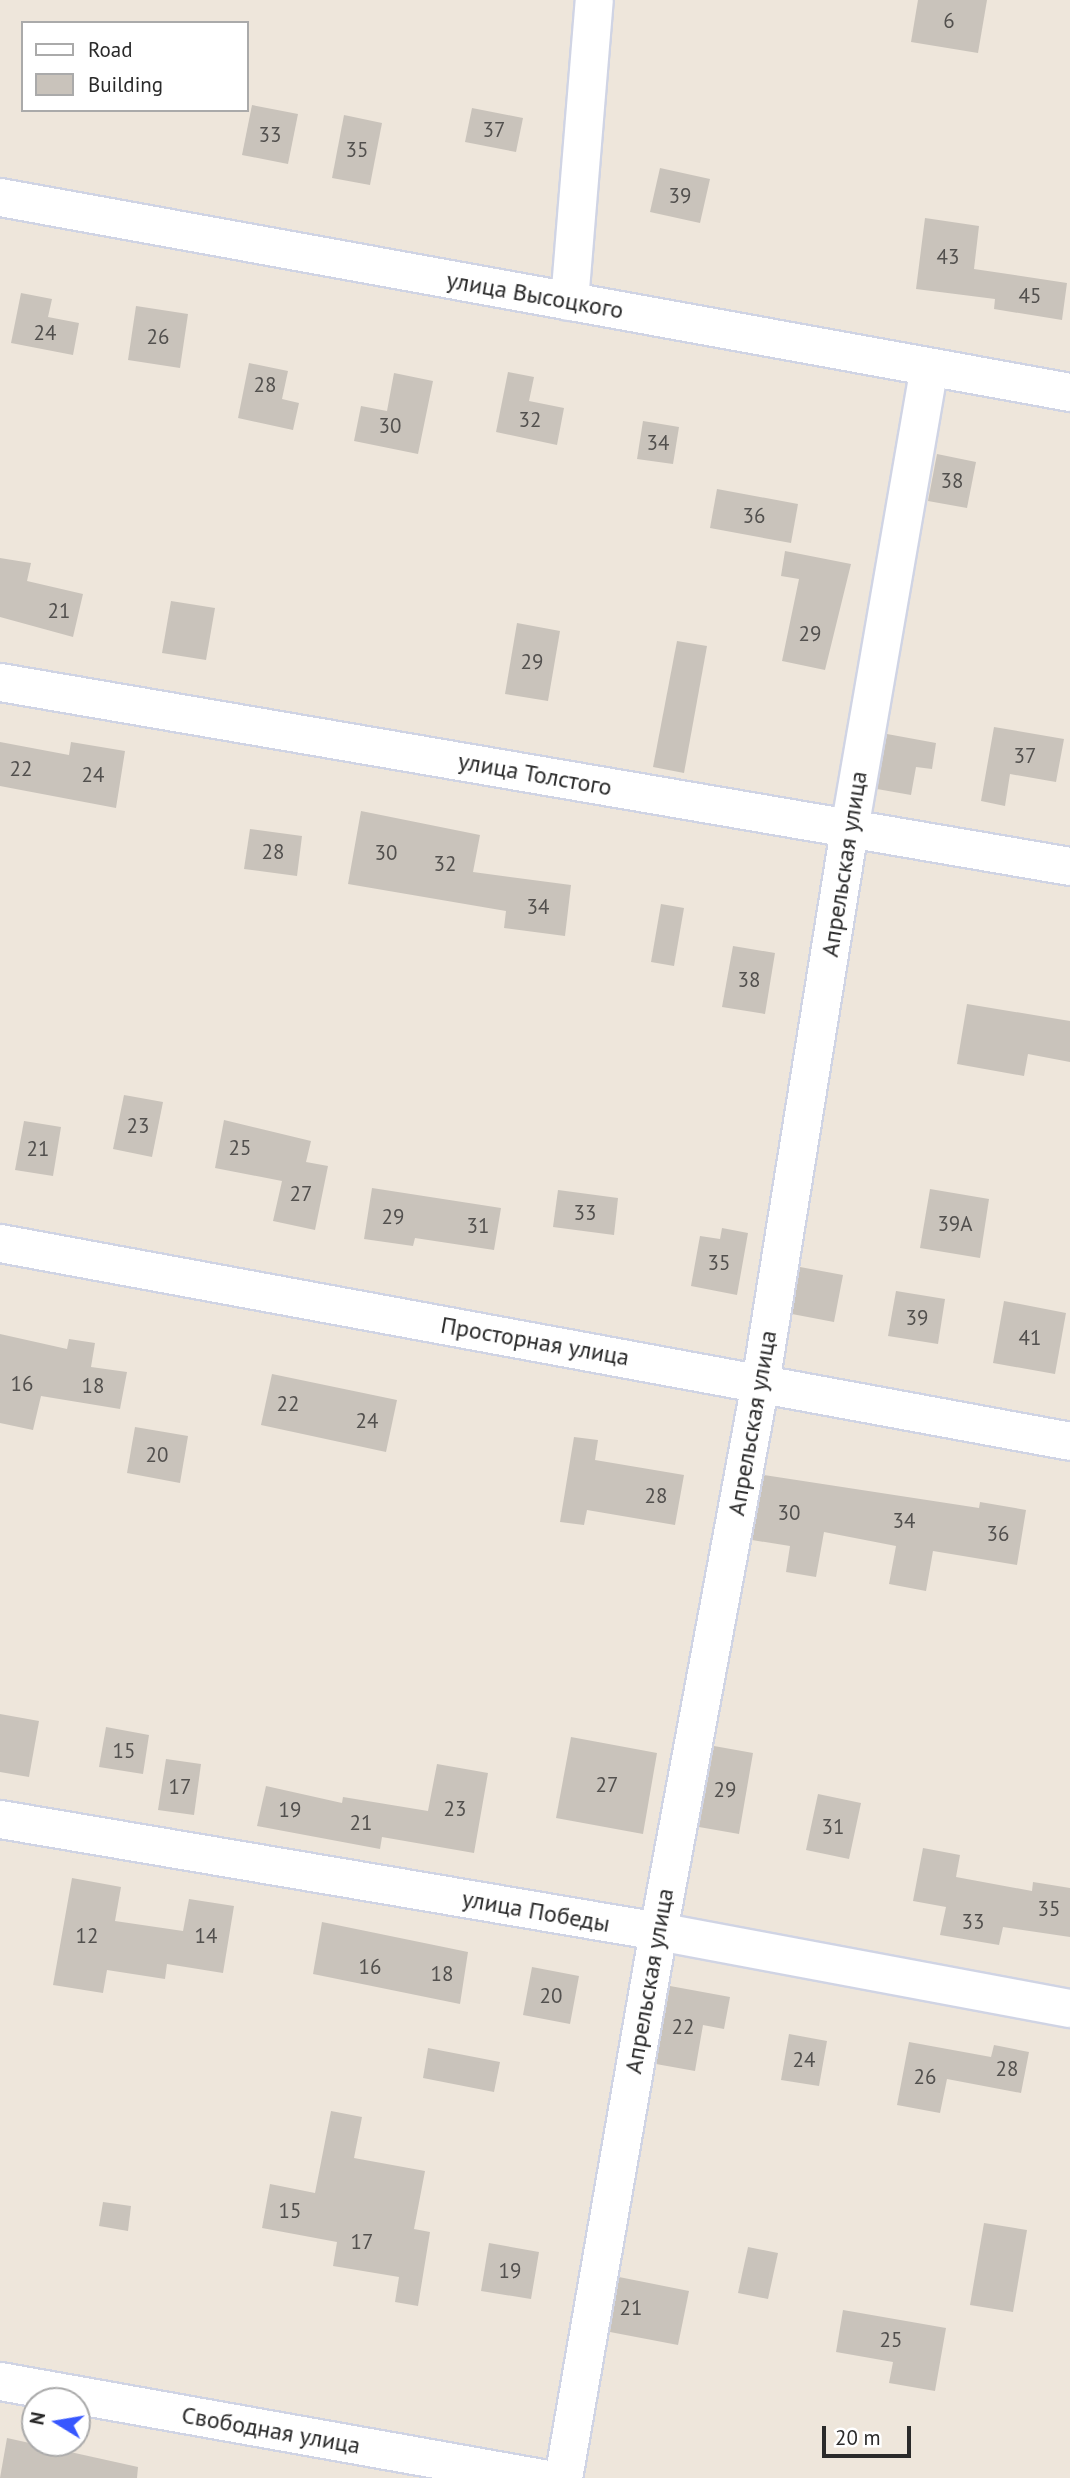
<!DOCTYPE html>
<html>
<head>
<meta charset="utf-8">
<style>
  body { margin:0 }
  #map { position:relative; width:1070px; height:2478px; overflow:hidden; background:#eee6db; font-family:"PT Sans",sans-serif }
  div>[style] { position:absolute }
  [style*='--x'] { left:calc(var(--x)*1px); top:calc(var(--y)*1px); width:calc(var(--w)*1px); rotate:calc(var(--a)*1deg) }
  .building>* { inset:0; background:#c9c3bb }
  .roads { filter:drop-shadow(2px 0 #d0d4e4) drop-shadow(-2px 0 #d0d4e4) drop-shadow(0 2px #d0d4e4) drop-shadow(0 -2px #d0d4e4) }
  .minor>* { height:37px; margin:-18.5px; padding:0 18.5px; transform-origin:18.5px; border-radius:18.5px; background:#fff }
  span { translate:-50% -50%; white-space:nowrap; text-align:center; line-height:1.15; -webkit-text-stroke:5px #fff; paint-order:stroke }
  .number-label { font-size:21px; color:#52504e }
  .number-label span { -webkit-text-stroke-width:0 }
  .street-label { font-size:24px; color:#2a2a2a }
  .legend { position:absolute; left:21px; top:21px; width:228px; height:91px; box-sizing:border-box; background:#fff; border:2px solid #aaa; margin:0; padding:9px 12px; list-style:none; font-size:21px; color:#2a2a2a }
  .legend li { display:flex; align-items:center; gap:14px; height:35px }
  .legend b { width:35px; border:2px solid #aaa }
  .north { position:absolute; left:21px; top:2387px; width:70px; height:70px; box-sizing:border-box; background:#fff; border:2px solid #aaa; border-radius:50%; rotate:281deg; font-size:19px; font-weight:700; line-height:28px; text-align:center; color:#2a2a2a }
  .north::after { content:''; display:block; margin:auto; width:24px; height:32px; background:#3757ff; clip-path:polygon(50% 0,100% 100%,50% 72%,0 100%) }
  .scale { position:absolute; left:822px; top:2426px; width:89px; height:32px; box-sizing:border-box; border:4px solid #2a2a2a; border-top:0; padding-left:9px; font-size:21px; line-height:24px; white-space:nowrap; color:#2a2a2a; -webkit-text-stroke:5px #fff; paint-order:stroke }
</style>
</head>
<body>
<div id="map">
  <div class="building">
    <i style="clip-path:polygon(918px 0,987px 0,978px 53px,911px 42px)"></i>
    <i style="clip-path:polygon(252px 105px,298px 114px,288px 164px,242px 155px)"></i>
    <i style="clip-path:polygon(472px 108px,523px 118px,516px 152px,465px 142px)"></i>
    <i style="clip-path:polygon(344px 115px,382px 123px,370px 185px,332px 178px)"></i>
    <i style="clip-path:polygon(660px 168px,710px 179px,700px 223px,650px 212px)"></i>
    <i style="clip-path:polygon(925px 218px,979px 226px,974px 269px,1067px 283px,1062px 320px,994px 309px,995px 299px,916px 289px)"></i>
    <i style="clip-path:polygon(21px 293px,52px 299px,48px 317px,79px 323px,73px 355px,11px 343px)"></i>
    <i style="clip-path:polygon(136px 306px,188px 314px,180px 368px,128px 360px)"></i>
    <i style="clip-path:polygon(249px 363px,288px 371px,282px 399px,299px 403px,293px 430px,238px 418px)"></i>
    <i style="clip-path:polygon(508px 372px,534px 377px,529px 401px,564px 408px,557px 445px,496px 432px)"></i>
    <i style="clip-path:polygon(394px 373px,433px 381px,418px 454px,354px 441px,361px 406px,387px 411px)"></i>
    <i style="clip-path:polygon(643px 421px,679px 427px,673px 464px,637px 459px)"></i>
    <i style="clip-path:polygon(937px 454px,976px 462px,967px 508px,928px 501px)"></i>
    <i style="clip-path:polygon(717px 489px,798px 504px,791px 543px,710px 528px)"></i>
    <i style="clip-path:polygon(785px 551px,851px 564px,825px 670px,782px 661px,799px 579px,781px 576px)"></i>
    <i style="clip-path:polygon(0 558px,31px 563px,27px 581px,83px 594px,73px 637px,0 617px)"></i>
    <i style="clip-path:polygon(171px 601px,215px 608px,206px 660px,162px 653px)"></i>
    <i style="clip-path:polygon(517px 623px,560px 631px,548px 701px,505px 694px)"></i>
    <i style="clip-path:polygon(677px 641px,707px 646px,684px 773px,653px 767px)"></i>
    <i style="clip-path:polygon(994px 727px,1064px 739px,1056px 782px,1010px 774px,1005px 806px,981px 801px)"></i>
    <i style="clip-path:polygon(887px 734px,936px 743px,932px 769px,916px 767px,911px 795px,877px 789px)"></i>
    <i style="clip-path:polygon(0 742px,69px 755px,71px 742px,125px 751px,116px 808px,0 786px)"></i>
    <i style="clip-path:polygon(361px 811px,480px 835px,473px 872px,571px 885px,565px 936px,504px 928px,506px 911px,348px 884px)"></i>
    <i style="clip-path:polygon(250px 829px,302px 836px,297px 876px,244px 869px)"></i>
    <i style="clip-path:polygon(661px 904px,684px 908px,674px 966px,651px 962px)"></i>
    <i style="clip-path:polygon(733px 946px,775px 953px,765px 1014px,722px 1007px)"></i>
    <i style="clip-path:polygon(967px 1004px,1070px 1021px,1070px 1062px,1028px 1054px,1024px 1076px,957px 1064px)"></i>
    <i style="clip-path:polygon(124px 1095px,163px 1102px,152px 1157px,113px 1149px)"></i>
    <i style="clip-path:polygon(224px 1120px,311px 1141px,306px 1162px,328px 1166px,315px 1230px,273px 1221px,282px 1181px,215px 1168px)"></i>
    <i style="clip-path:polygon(24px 1121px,61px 1127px,53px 1176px,15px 1170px)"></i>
    <i style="clip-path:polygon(372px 1188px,501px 1208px,494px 1250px,415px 1238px,413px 1246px,364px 1239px)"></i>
    <i style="clip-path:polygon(930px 1189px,989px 1199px,980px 1258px,920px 1248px)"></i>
    <i style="clip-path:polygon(558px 1190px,618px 1198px,614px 1235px,553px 1227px)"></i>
    <i style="clip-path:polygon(722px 1228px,748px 1233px,737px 1295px,691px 1286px,700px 1236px,720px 1239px)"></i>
    <i style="clip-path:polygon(800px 1267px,843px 1275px,834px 1322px,792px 1314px)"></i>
    <i style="clip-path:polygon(896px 1291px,945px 1299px,938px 1344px,888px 1336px)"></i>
    <i style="clip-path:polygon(1004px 1301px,1066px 1313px,1055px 1374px,993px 1363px)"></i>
    <i style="clip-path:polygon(0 1334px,67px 1349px,69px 1339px,95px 1343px,91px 1367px,127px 1372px,120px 1409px,41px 1396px,33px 1430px,0 1423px)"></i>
    <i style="clip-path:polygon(272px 1374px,397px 1400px,386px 1452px,261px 1425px)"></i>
    <i style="clip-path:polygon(135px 1427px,188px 1436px,180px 1483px,127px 1473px)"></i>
    <i style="clip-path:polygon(574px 1437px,598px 1440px,595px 1460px,684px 1475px,675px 1525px,587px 1510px,584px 1525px,560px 1522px)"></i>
    <i style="clip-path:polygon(764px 1475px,979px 1508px,980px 1502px,1026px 1510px,1017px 1565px,933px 1551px,926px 1591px,889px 1584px,896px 1546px,824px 1532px,816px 1577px,786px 1572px,790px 1546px,752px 1540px)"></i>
    <i style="clip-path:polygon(0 1714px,39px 1721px,29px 1777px,0 1772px)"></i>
    <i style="clip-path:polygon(106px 1727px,149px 1735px,143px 1774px,99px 1767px)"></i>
    <i style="clip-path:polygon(571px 1737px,657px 1753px,643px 1834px,556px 1818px)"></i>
    <i style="clip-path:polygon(714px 1746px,753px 1753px,739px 1834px,699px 1827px)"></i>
    <i style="clip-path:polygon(166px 1759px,201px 1764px,194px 1815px,158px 1810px)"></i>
    <i style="clip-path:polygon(437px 1764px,488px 1773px,474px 1853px,382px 1837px,380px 1849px,257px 1826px,266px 1786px,342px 1803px,343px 1797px,428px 1811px)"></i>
    <i style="clip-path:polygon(818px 1794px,861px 1803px,849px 1859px,806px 1850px)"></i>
    <i style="clip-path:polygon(923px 1848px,960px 1855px,956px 1877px,1032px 1891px,1033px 1882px,1070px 1888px,1070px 1937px,1003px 1927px,999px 1945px,940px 1935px,946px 1907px,913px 1901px)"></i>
    <i style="clip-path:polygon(72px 1878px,121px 1887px,115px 1921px,183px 1931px,189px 1899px,234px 1906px,223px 1973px,167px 1964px,165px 1979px,107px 1970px,103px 1993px,53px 1985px)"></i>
    <i style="clip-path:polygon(322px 1922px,468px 1952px,460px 2004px,313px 1974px)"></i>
    <i style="clip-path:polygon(532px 1967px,579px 1976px,570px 2024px,523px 2015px)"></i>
    <i style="clip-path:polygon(670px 1986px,730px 1997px,724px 2029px,703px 2025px,695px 2071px,656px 2064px)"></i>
    <i style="clip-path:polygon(789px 2034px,827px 2041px,819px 2086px,781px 2080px)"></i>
    <i style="clip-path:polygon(909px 2042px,991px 2057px,994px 2045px,1029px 2052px,1021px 2093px,947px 2079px,940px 2113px,897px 2105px)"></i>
    <i style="clip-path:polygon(428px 2048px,500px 2062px,494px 2092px,423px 2078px)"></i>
    <i style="clip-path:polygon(331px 2111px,362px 2117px,354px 2158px,425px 2171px,414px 2229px,430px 2232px,418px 2306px,395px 2302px,399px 2277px,333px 2266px,337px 2242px,262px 2228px,270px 2184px,315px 2193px)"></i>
    <i style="clip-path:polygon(103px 2202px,131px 2206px,128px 2231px,99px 2226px)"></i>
    <i style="clip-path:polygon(984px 2223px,1027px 2230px,1013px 2312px,970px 2305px)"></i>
    <i style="clip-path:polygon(489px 2243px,539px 2252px,531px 2299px,481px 2291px)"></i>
    <i style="clip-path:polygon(748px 2247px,778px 2253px,768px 2299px,738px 2293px)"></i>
    <i style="clip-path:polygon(619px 2277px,689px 2291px,678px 2345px,610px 2332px)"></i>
    <i style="clip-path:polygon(843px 2310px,946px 2328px,935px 2391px,889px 2383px,893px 2362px,836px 2352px)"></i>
    <i style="clip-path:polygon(7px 2438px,138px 2467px,137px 2478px,0 2478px)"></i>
  </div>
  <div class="roads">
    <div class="minor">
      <i style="--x:0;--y:197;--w:1088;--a:10.33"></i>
      <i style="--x:569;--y:301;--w:302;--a:-85.3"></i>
      <i style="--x:0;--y:682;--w:1086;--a:9.76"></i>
      <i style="--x:0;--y:1243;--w:1088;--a:10.48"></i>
      <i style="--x:0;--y:1819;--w:667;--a:9.66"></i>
      <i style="--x:658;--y:1931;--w:419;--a:10.6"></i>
      <i style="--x:0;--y:2381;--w:551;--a:10.15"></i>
      <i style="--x:563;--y:2478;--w:555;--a:-80.15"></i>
      <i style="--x:658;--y:1931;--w:557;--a:-79.46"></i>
      <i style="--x:760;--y:1383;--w:561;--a:-80.87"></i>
      <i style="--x:849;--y:829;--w:469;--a:-80.2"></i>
    </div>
  </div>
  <div class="number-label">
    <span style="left:949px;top:21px">6</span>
    <span style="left:494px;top:130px">37</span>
    <span style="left:270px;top:135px">33</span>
    <span style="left:357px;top:150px">35</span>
    <span style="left:680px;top:196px">39</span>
    <span style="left:948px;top:257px">43</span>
    <span style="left:1030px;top:296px">45</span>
    <span style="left:45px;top:333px">24</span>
    <span style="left:158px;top:337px">26</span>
    <span style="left:265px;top:385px">28</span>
    <span style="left:530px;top:420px">32</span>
    <span style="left:390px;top:426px">30</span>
    <span style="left:658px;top:443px">34</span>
    <span style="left:952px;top:481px">38</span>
    <span style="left:754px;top:516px">36</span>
    <span style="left:59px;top:611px">21</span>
    <span style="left:810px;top:634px">29</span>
    <span style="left:532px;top:662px">29</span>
    <span style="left:1025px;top:756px">37</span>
    <span style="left:21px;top:769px">22</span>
    <span style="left:93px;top:775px">24</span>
    <span style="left:273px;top:852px">28</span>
    <span style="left:386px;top:853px">30</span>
    <span style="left:445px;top:864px">32</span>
    <span style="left:538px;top:907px">34</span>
    <span style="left:749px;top:980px">38</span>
    <span style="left:138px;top:1126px">23</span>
    <span style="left:240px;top:1148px">25</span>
    <span style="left:38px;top:1149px">21</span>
    <span style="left:301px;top:1194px">27</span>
    <span style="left:585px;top:1213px">33</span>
    <span style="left:393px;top:1217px">29</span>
    <span style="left:955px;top:1224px">39А</span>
    <span style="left:478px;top:1226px">31</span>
    <span style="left:719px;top:1263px">35</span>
    <span style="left:917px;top:1318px">39</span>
    <span style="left:1030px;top:1338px">41</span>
    <span style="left:22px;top:1384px">16</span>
    <span style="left:93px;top:1386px">18</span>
    <span style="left:288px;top:1404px">22</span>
    <span style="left:367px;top:1421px">24</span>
    <span style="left:157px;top:1455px">20</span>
    <span style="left:656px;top:1496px">28</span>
    <span style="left:789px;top:1513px">30</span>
    <span style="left:904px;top:1521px">34</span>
    <span style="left:998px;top:1534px">36</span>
    <span style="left:124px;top:1751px">15</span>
    <span style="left:607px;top:1785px">27</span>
    <span style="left:180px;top:1787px">17</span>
    <span style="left:725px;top:1790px">29</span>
    <span style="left:455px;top:1809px">23</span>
    <span style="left:290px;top:1810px">19</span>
    <span style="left:361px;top:1823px">21</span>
    <span style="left:833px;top:1827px">31</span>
    <span style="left:1049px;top:1909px">35</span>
    <span style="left:973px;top:1922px">33</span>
    <span style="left:87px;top:1936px">12</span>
    <span style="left:206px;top:1936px">14</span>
    <span style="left:370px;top:1967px">16</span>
    <span style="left:442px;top:1974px">18</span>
    <span style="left:551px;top:1996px">20</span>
    <span style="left:683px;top:2027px">22</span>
    <span style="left:804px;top:2060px">24</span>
    <span style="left:1007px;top:2069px">28</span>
    <span style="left:925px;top:2077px">26</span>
    <span style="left:290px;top:2211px">15</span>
    <span style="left:362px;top:2242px">17</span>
    <span style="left:510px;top:2271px">19</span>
    <span style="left:631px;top:2308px">21</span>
    <span style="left:891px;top:2340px">25</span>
  </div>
  <div class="street-label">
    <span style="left:535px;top:295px;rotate:10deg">улица Высоцкого</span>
    <span style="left:535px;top:774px;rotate:10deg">улица Толстого</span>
    <span style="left:844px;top:864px;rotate:-81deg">Апрельская улица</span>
    <span style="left:535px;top:1341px;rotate:10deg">Просторная улица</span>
    <span style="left:752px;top:1423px;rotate:-80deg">Апрельская улица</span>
    <span style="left:536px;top:1911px;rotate:10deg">улица Победы</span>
    <span style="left:649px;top:1981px;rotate:-80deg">Апрельская улица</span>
    <span style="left:271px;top:2430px;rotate:10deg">Свободная улица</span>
  </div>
  <ul class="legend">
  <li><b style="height:9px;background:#fff"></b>Road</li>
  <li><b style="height:19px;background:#c9c3bb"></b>Building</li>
  </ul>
  <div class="north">N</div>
  <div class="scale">20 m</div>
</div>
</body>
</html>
